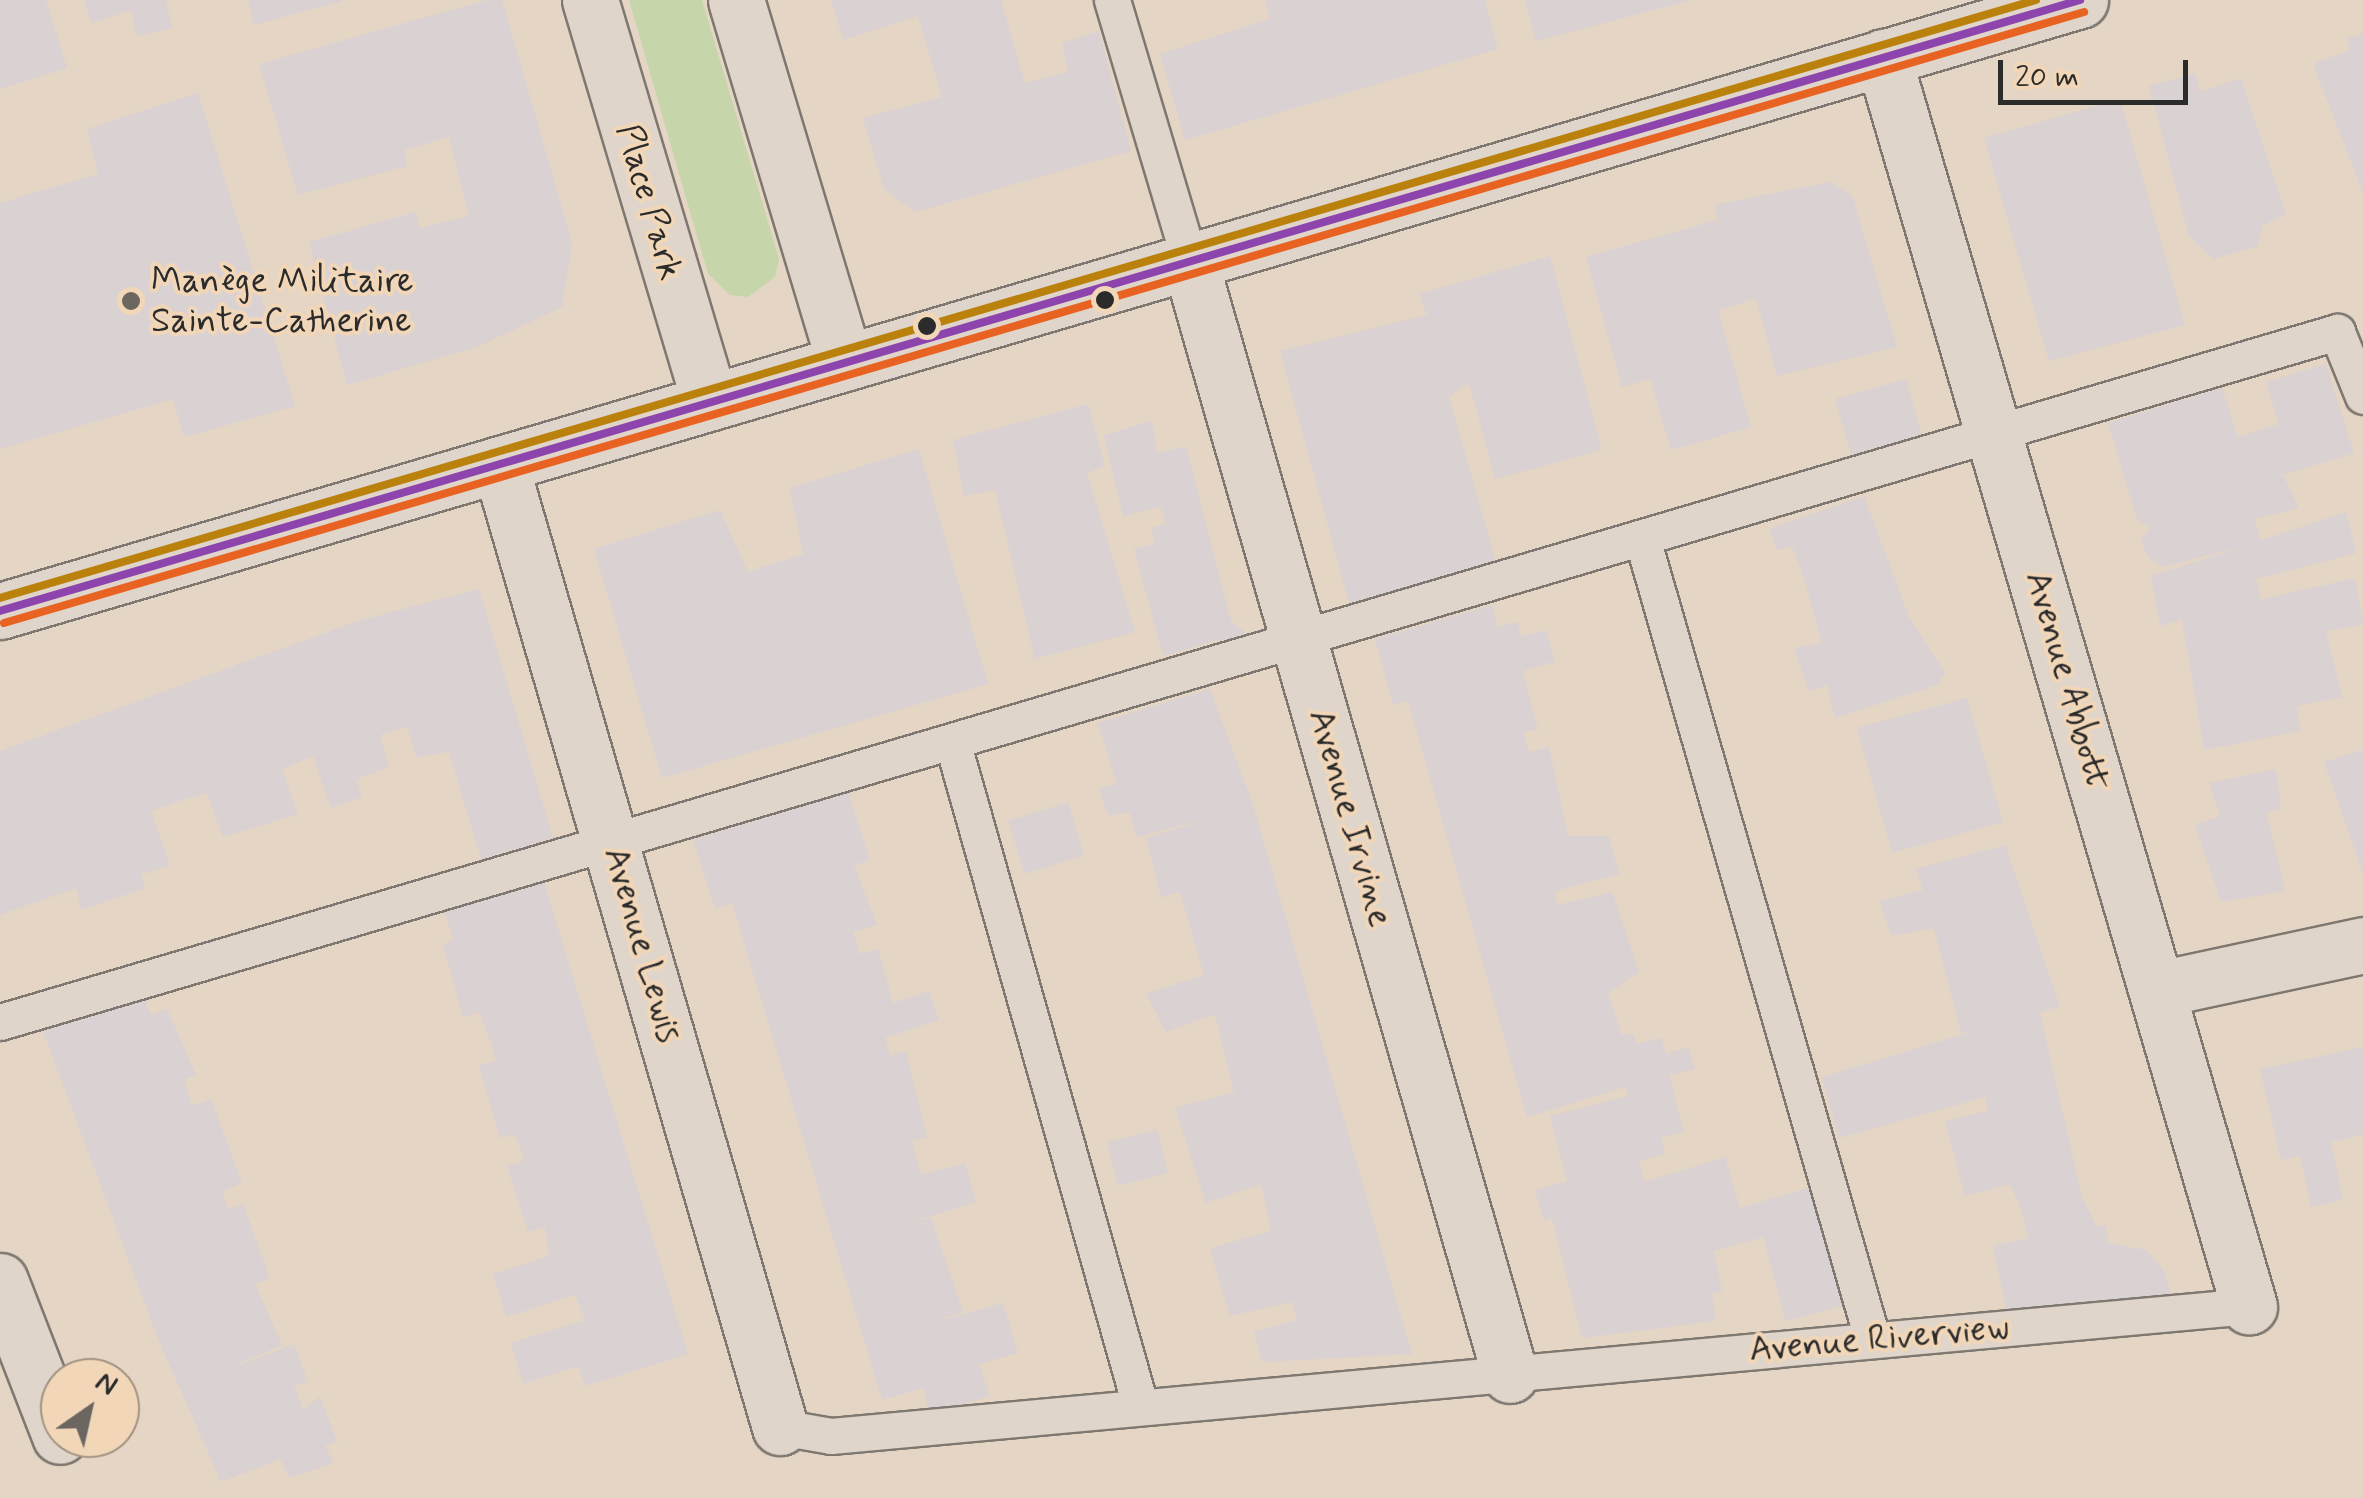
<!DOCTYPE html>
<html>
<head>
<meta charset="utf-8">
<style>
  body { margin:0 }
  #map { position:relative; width:2363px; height:1498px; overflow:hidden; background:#e4d5c5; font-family:Mynerve,sans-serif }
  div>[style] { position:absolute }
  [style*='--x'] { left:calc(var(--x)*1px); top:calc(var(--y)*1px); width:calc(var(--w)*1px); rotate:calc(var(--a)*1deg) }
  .green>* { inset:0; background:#c6d6aa }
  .building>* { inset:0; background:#dad1d3 }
  .roads { filter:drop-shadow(2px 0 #7e7870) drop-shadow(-2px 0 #7e7870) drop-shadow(0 2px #7e7870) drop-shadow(0 -2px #7e7870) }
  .service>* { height:35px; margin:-17.5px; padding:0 17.5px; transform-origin:17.5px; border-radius:17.5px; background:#dfd5ca }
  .minor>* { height:55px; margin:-27.5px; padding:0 27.5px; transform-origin:27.5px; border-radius:27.5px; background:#dfd5ca }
  .secondary>* { height:55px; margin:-27.5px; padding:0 27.5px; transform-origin:27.5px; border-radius:27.5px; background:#dfd5ca }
  .bus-1>* { height:8px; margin:-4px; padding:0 4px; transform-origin:4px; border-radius:4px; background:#8e44ad }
  .bus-2>* { height:8px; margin:-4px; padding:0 4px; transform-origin:4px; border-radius:4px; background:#e86222 }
  .bus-3>* { height:8px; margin:-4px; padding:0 4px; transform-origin:4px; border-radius:4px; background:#ba810d }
  .dots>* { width:28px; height:28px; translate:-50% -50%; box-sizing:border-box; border:5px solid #f1d6b8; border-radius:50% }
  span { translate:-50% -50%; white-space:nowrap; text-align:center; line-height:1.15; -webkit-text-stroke:8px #f1d6b8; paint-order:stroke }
  .street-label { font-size:35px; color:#2b2b2b }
  .poi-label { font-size:35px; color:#2b2b2b }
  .left { translate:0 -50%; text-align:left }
  .north { position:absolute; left:40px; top:1358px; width:100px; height:100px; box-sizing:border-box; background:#f1d6b8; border:2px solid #a29280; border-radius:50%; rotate:34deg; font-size:28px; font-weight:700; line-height:40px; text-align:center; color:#2b2b2b }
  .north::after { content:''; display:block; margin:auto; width:35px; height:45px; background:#6c6661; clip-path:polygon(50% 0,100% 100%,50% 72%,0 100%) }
  .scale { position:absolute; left:1998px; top:60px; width:190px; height:45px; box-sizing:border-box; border:5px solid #2b2b2b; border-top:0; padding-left:12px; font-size:30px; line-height:35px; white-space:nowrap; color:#2b2b2b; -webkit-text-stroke:8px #f1d6b8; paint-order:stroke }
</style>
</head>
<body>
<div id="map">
  <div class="green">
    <i style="clip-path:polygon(629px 0,702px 0,779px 259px,775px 277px,748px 297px,730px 295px,708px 274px)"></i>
  </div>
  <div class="building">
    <i style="clip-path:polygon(0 0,46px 0,67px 68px,0 89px)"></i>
    <i style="clip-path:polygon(84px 0,166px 0,172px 28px,136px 36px,131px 10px,91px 23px)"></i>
    <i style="clip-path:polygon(248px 0,341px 0,342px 1px,254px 25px)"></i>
    <i style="clip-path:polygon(487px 0,502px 0,572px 243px,562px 307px,477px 347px,347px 385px,309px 242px,416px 212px,419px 228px,469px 216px,449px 137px,404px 150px,407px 166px,298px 195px,259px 64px)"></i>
    <i style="clip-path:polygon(831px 0,1001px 0,1025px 83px,1068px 72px,1062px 43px,1099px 31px,1131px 151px,915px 212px,884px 189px,863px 118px,942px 97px,918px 16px,843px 40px)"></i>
    <i style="clip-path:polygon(1265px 0,1485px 0,1498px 49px,1185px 140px,1160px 54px,1270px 19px)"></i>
    <i style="clip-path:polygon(1525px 0,1687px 0,1688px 1px,1536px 41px)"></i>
    <i style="clip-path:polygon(2363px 33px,2363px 193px,2313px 64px,2350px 50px,2347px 39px)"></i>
    <i style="clip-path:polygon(2195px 73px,2200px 92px,2241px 78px,2286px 214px,2262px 226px,2258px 246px,2213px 259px,2189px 236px,2149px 86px)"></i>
    <i style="clip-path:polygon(198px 93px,295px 406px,184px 437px,173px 399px,0 449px,0 203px,98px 174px,87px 129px)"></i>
    <i style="clip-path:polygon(2120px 99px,2185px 325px,2049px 361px,1984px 138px)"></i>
    <i style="clip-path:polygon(1830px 182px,1852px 195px,1897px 347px,1777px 376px,1756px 298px,1718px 311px,1751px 427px,1671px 450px,1650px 379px,1622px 387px,1586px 257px,1717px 220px,1726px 249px,1714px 205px)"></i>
    <i style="clip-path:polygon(1550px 256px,1602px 450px,1495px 479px,1469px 383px,1449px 396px,1497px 566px,1349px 603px,1280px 351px,1427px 315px,1419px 294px)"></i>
    <i style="clip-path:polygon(2326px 364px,2354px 453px,2283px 475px,2299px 508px,2254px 519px,2261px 540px,2346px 512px,2356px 553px,2256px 579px,2261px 599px,2237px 605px,2355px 578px,2363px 625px,2326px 631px,2342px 697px,2296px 706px,2301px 731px,2204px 750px,2182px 620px,2160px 626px,2151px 576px,2245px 546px,2162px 567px,2148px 557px,2141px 541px,2150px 528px,2137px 519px,2108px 423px,2222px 388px,2238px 437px,2279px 424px,2266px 382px)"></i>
    <i style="clip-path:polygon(1906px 379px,1922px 436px,1852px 457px,1835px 399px)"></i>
    <i style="clip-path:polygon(1088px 404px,1105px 466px,1087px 473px,1135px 632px,1035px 659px,995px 490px,964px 496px,953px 440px)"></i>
    <i style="clip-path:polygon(1152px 421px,1157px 453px,1186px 446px,1231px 621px,1244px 632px,1240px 646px,1217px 640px,1163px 656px,1134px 549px,1154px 544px,1152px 528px,1166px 524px,1160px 506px,1123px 517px,1104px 435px)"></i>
    <i style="clip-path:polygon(919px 449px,988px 684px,662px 778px,594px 549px,720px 510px,748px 572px,803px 554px,790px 488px)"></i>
    <i style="clip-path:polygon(1864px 496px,1909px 617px,1945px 673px,1937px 685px,1835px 718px,1827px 685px,1809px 691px,1794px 648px,1822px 643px,1804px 578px,1792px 546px,1777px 550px,1769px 529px)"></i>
    <i style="clip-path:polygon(479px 589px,553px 838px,481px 859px,449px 752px,416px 757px,407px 726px,380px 735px,389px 767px,356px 779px,362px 797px,331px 808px,313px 756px,282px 769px,298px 814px,223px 837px,207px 793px,182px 800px,151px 811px,170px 865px,141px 875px,145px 888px,81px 910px,76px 888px,0 915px,0 751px,358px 621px)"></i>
    <i style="clip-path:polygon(1492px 605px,1498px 627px,1518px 622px,1521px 637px,1546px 630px,1555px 661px,1523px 671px,1538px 730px,1523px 732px,1529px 752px,1549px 747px,1568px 836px,1609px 836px,1619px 874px,1555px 891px,1557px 905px,1612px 892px,1639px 972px,1608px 993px,1622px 1035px,1633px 1033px,1637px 1044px,1661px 1038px,1666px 1054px,1688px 1047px,1695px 1069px,1669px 1075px,1684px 1132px,1661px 1138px,1665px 1154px,1639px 1161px,1644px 1182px,1725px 1157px,1740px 1208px,1815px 1186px,1846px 1305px,1786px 1321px,1763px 1237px,1714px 1251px,1722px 1291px,1712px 1294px,1716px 1321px,1582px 1338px,1552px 1218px,1544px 1221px,1535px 1190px,1567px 1181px,1550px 1116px,1628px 1096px,1626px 1087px,1527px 1117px,1408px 701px,1393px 705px,1375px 639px)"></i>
    <i style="clip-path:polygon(1210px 689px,1253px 805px,1412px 1354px,1262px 1362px,1254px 1332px,1297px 1320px,1292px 1302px,1230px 1316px,1218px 1277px,1210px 1248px,1271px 1231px,1261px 1184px,1206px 1203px,1175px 1108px,1234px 1092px,1215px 1014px,1166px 1032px,1146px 994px,1204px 975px,1180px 892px,1161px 898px,1146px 838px,1218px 816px,1137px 837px,1129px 812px,1109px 816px,1098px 788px,1117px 784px,1098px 723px)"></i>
    <i style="clip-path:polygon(1967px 698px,2003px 822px,1892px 853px,1857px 728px)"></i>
    <i style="clip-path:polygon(2363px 750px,2363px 873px,2324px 762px)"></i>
    <i style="clip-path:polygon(2276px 769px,2281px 808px,2267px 813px,2285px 891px,2221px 902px,2195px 825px,2220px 816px,2209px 783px)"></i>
    <i style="clip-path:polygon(848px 792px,870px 860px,854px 865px,877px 925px,853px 932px,860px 954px,878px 949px,893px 1003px,929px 991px,939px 1020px,885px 1038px,890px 1056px,906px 1051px,927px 1137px,912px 1141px,921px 1175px,965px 1163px,976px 1202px,908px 1223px,931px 1218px,963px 1312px,916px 1327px,1003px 1303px,1018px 1353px,979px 1364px,990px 1396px,930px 1414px,923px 1388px,882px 1400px,732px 903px,715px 908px,693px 840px)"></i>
    <i style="clip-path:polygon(1068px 802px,1084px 855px,1025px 874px,1008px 821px)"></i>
    <i style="clip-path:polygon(2005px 845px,2060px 1006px,2040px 1013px,2082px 1197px,2097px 1227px,2106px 1225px,2108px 1243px,2146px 1250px,2162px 1268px,2172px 1294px,2152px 1301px,2006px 1309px,1993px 1246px,2028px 1238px,2022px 1212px,2010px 1184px,1965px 1196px,1945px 1121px,1988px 1111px,1985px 1097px,1839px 1138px,1822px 1077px,1974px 1031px,1961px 1033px,1934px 928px,1891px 936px,1880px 901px,1923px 890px,1916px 869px)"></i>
    <i style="clip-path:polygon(543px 879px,688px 1354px,585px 1386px,578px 1366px,523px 1384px,511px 1343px,585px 1320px,575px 1295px,506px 1317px,493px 1274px,549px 1256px,545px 1227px,528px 1232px,507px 1166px,524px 1161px,519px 1145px,514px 1134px,500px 1138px,479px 1066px,496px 1061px,492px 1045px,479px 1012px,463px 1018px,443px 944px,454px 940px,443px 908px)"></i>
    <i style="clip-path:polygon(144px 998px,151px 1015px,167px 1009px,196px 1075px,184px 1080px,192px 1106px,211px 1099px,242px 1183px,222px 1191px,228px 1209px,243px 1204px,270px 1278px,255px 1284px,282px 1345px,213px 1375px,294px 1344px,308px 1381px,294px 1386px,303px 1409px,320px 1397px,337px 1441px,325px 1446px,334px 1463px,290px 1478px,280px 1459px,221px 1482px,158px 1339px,43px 1031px)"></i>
    <i style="clip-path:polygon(2363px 1047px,2363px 1135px,2331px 1142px,2343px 1200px,2311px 1207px,2300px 1156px,2281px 1160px,2260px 1069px)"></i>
    <i style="clip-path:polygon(1157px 1130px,1168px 1173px,1118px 1186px,1107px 1142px)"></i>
  </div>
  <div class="roads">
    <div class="service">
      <i style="--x:1112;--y:0;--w:273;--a:73.4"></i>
      <i style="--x:1642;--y:538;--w:832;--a:73.96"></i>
      <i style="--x:952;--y:741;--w:690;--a:74.19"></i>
      <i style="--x:0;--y:1022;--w:2437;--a:-16.45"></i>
      <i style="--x:2337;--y:332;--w:69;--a:67.9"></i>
      <i style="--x:780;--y:1427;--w:52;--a:10"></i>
      <i style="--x:831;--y:1436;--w:1424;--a:-5.24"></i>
    </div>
    <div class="minor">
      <i style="--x:590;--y:0;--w:420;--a:73.4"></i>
      <i style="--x:736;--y:0;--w:379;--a:73.3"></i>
      <i style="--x:1883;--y:57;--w:1302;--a:73.67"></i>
      <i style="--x:1190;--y:262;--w:1158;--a:73.96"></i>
      <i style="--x:500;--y:464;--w:1003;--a:73.79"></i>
      <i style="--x:2158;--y:989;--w:210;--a:-12.1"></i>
      <i style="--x:0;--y:1281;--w:166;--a:68.8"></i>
    </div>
    <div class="secondary">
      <i style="--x:0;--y:611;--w:2168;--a:-16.37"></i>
    </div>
  </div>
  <div class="bus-1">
    <i style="--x:0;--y:611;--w:2168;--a:-16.37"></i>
  </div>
  <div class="bus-2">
    <i style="--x:4;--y:623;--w:2168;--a:-16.37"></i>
  </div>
  <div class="bus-3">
    <i style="--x:0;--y:598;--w:2122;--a:-16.37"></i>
  </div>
  <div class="dots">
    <i style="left:1105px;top:300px;background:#2b2b2b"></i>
    <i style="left:131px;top:301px;background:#6c6661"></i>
    <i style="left:927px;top:326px;background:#2b2b2b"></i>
  </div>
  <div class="street-label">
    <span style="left:649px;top:202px;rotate:74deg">Place Park</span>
    <span style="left:2067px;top:681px;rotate:74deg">Avenue Abbott</span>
    <span style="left:1350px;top:818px;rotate:74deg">Avenue Irvine</span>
    <span style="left:642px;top:945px;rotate:74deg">Avenue Lewis</span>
    <span style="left:1879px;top:1339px;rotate:-5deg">Avenue Riverview</span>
  </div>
  <div class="poi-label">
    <span class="left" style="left:151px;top:301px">Manège Militaire<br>Sainte-Catherine</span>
  </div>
  <div class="north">N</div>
  <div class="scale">20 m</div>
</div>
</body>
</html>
